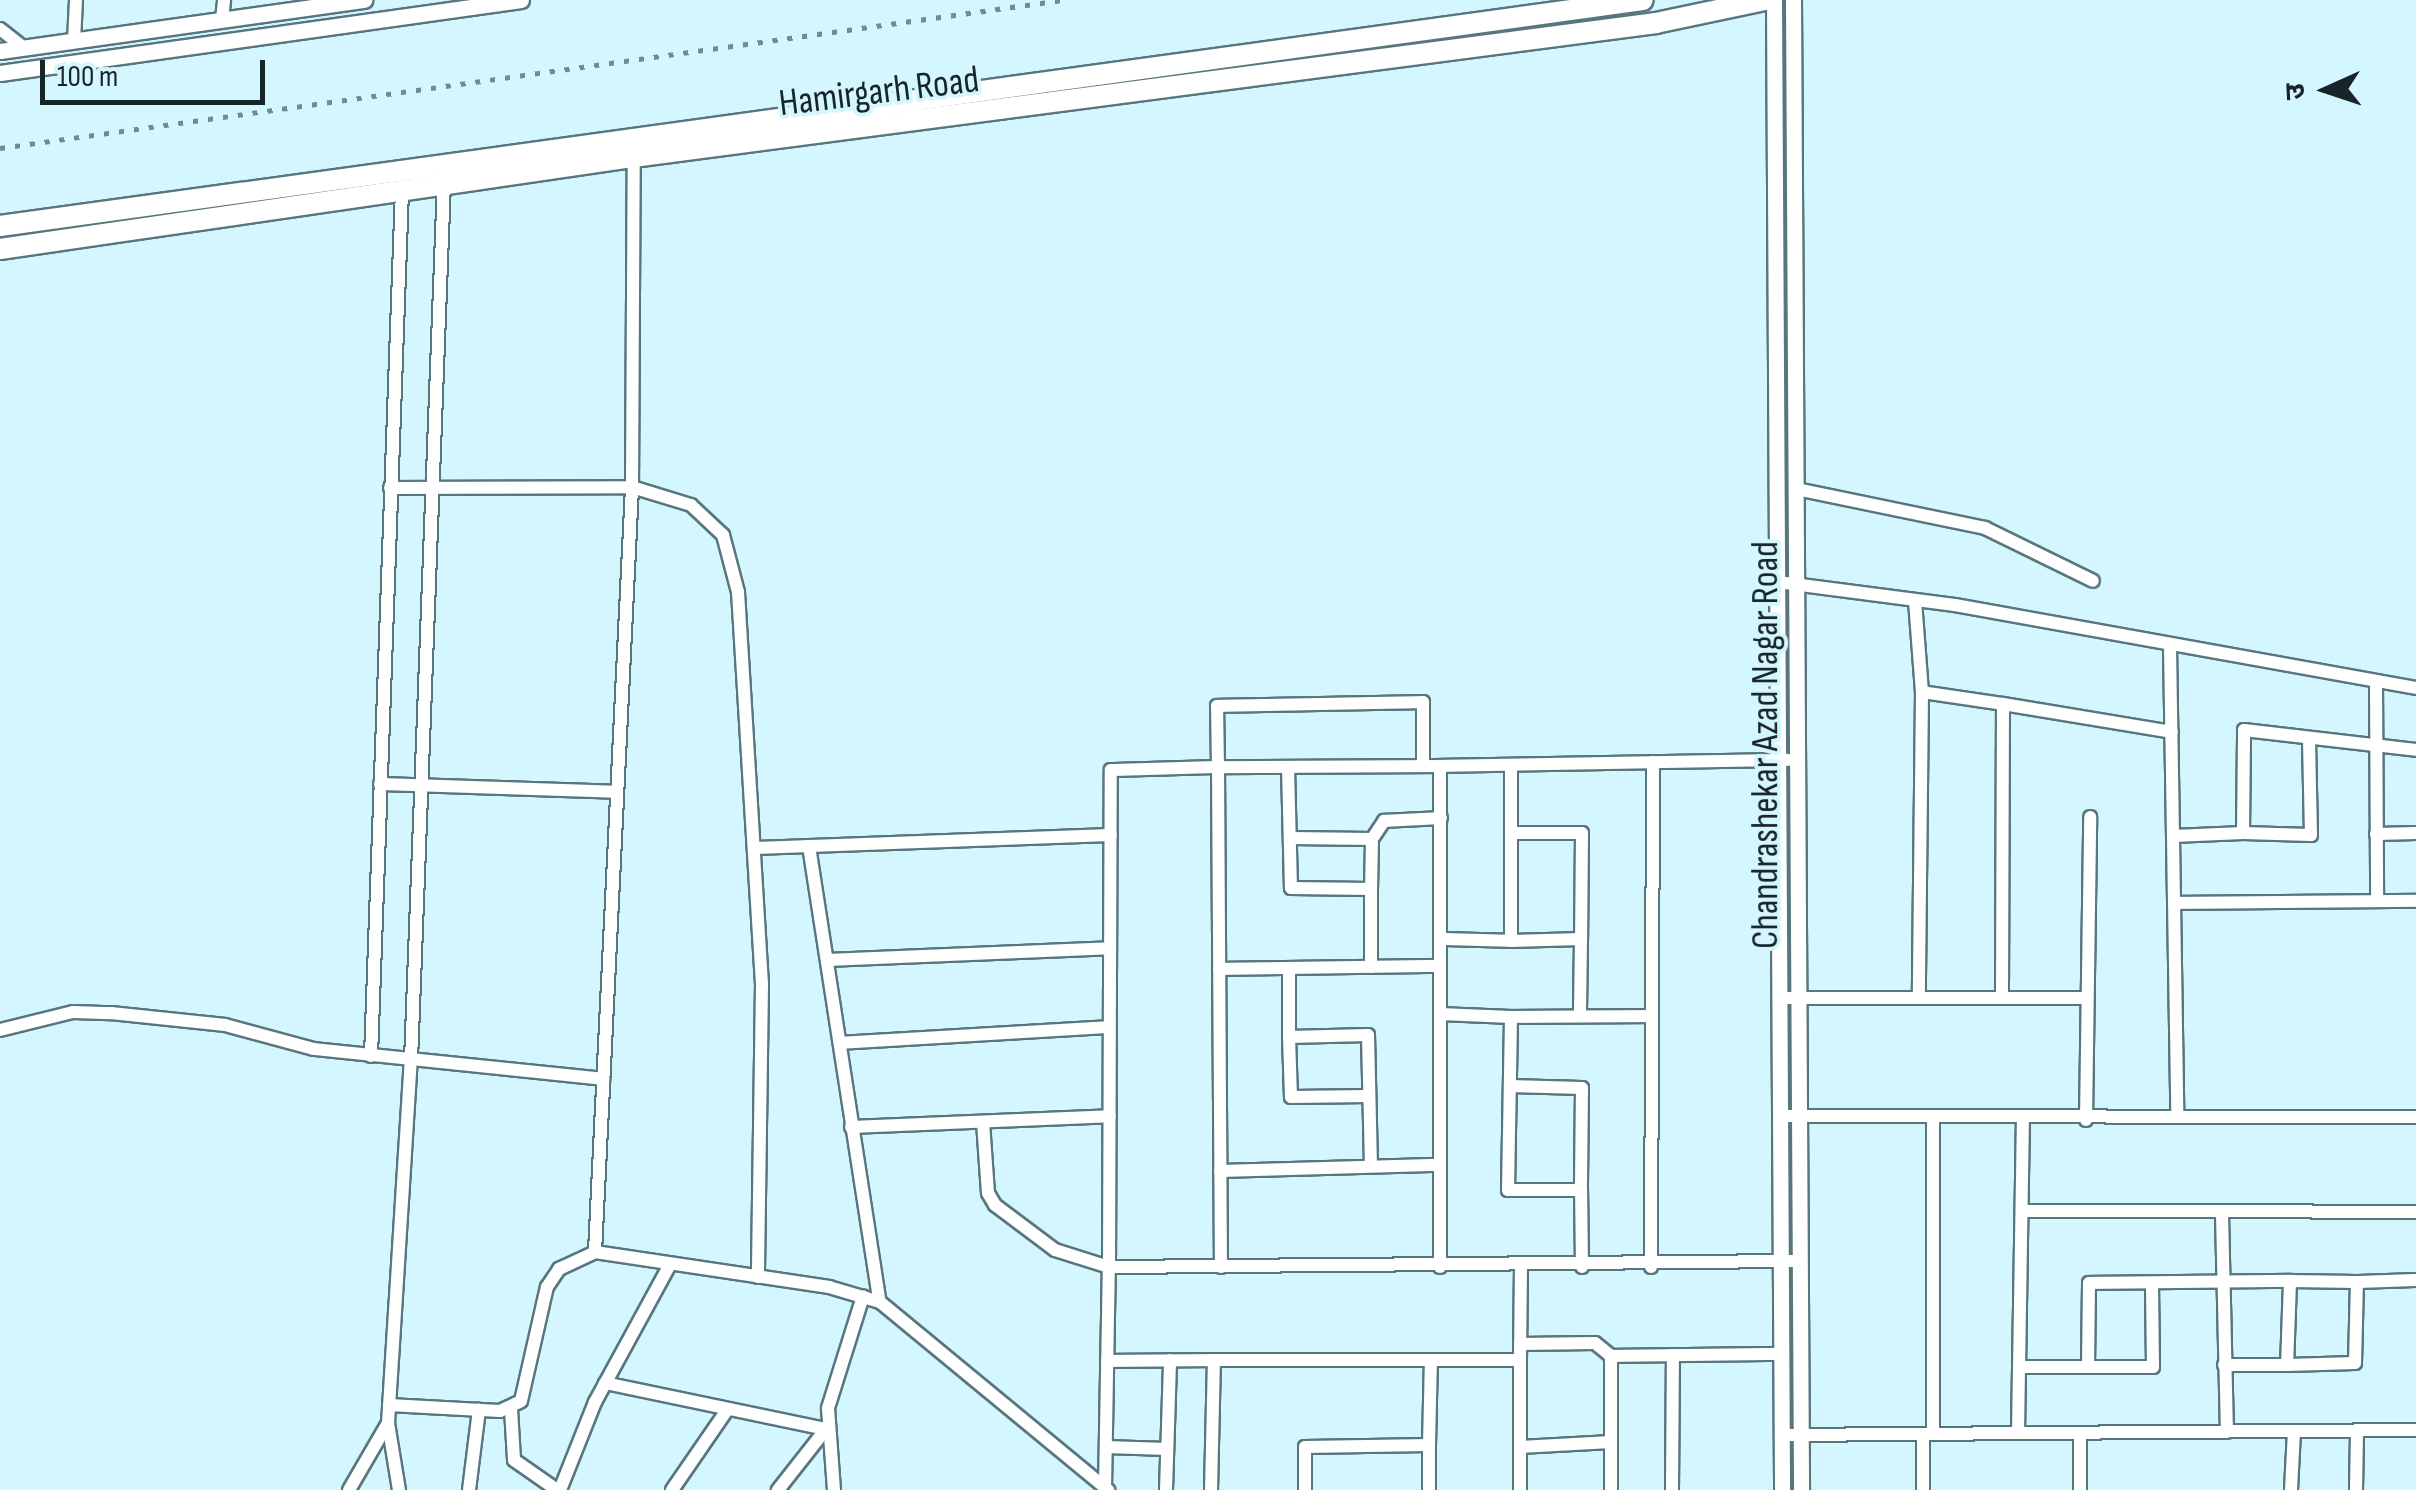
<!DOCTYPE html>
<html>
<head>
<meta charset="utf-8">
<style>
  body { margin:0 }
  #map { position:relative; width:2416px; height:1490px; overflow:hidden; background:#d4f6fe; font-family:"Sofia Sans Condensed","Noto Sans Devanagari",sans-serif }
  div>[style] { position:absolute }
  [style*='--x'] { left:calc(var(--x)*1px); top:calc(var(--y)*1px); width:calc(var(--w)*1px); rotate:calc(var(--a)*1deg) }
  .roads { filter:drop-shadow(2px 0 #58767e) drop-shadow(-2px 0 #58767e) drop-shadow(0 2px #58767e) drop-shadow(0 -2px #58767e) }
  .minor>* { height:12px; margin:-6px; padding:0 6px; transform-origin:6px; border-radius:6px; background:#fff }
  .tertiary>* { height:15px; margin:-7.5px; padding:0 7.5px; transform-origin:7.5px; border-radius:7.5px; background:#fff }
  .primary>* { height:20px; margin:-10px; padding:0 10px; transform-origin:10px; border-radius:10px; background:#fff }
  .rail>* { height:5px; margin-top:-2.5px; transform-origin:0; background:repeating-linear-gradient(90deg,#738a8f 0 5px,transparent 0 15px) }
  span { translate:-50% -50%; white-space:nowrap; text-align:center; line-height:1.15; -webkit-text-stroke:8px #d4f6fe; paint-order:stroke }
  .street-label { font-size:38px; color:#182528 }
  .north { position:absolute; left:2276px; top:40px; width:100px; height:100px; -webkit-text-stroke:8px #d4f6fe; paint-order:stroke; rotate:267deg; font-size:28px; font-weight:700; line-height:40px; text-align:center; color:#182528 }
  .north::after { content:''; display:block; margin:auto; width:35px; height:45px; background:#182528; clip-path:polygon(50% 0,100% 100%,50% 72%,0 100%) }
  .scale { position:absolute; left:40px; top:60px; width:225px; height:45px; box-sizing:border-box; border:5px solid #182528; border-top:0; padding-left:12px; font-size:30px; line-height:35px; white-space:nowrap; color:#182528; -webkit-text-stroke:8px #d4f6fe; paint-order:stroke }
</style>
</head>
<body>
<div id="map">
  <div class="roads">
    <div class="minor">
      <i style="--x:222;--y:20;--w:20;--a:-84"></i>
      <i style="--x:0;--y:29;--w:29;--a:38"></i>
      <i style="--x:74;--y:41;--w:41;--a:-87.2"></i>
      <i style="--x:390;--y:488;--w:242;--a:-0.2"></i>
      <i style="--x:632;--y:487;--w:62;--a:17"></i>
      <i style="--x:691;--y:505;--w:44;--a:43.2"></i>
      <i style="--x:723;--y:535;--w:59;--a:75.3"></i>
      <i style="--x:738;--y:592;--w:393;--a:86.5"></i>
      <i style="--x:762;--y:984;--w:293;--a:90.8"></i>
      <i style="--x:1797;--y:489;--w:192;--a:11.7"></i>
      <i style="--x:1985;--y:528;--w:120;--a:26.1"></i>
      <i style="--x:1778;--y:582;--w:178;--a:7.4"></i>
      <i style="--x:1955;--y:605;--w:468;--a:10.2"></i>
      <i style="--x:1915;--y:601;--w:91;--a:85.6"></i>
      <i style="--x:1922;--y:692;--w:305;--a:90.6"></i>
      <i style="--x:2170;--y:646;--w:469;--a:89.1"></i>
      <i style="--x:2376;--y:681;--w:220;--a:89.7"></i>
      <i style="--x:1922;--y:692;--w:82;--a:8.4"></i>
      <i style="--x:2003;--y:704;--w:294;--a:90.2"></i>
      <i style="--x:2003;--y:704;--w:171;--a:9.4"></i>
      <i style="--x:1511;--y:765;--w:176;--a:90"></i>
      <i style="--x:1511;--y:941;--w:70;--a:-1.6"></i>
      <i style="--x:1581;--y:939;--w:76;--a:90.8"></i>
      <i style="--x:1440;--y:766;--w:348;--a:-1"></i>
      <i style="--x:1288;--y:767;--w:121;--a:88.6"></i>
      <i style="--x:1291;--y:888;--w:80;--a:0.7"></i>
      <i style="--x:1371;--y:889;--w:78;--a:90"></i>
      <i style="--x:380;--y:784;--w:237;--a:1.9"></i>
      <i style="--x:1511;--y:833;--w:71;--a:0"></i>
      <i style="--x:1582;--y:833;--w:106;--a:90.5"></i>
      <i style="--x:2243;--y:833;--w:68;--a:1.7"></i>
      <i style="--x:2311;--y:835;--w:96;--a:-91.2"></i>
      <i style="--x:2376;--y:834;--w:40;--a:-1.4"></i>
      <i style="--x:2173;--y:836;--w:70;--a:-2.5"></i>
      <i style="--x:2243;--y:833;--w:103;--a:-89.4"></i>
      <i style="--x:2244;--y:730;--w:173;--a:6.6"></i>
      <i style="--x:1290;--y:838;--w:82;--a:0.7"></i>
      <i style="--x:1372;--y:839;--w:50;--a:91.1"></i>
      <i style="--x:1372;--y:839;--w:22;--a:-56"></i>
      <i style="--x:1384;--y:821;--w:57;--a:-3"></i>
      <i style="--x:809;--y:846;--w:461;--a:81.2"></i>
      <i style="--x:755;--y:848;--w:356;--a:-2.1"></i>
      <i style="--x:2174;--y:903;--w:242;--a:-0.5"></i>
      <i style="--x:1441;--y:939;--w:70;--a:1.6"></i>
      <i style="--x:827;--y:960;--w:283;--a:-2.4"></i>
      <i style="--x:1440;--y:966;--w:301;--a:90"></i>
      <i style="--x:1289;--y:968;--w:69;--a:90"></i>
      <i style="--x:1289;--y:1037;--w:79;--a:-1.5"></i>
      <i style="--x:1368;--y:1035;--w:131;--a:88.7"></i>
      <i style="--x:1219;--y:969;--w:221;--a:-0.8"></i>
      <i style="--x:1440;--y:966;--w:200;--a:-90"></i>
      <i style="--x:1440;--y:766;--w:222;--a:179.7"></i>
      <i style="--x:1218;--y:767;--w:61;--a:-90.9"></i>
      <i style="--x:1217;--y:706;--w:206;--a:-1.1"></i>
      <i style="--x:1423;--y:702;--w:64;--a:90"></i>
      <i style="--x:1780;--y:998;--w:306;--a:0"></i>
      <i style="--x:1440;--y:1014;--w:71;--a:2.4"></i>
      <i style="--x:0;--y:1030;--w:75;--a:-13.9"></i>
      <i style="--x:73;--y:1012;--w:38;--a:2"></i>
      <i style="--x:111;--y:1013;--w:115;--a:6"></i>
      <i style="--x:225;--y:1025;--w:92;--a:15.1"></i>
      <i style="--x:314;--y:1049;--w:291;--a:5.9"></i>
      <i style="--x:1289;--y:1037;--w:60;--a:88.1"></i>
      <i style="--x:1291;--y:1097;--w:78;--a:-0.7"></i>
      <i style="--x:840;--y:1043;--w:270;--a:-3.4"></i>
      <i style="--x:371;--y:1056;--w:867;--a:-87.95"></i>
      <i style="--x:1510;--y:1086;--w:72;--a:1.6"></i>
      <i style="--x:1582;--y:1088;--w:102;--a:90.6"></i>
      <i style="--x:1781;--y:1116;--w:635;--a:0.09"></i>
      <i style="--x:1933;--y:1116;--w:318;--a:90"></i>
      <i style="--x:2086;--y:1120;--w:303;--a:-89.2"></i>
      <i style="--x:983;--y:1122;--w:71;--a:86"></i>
      <i style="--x:988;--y:1193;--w:14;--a:60"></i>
      <i style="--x:995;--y:1205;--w:75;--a:36.9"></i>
      <i style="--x:1055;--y:1250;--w:57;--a:17.5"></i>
      <i style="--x:1109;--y:1267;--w:497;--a:-89.8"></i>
      <i style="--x:1111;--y:770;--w:107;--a:-1.6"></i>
      <i style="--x:1218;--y:767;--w:500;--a:89.66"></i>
      <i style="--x:851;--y:1127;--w:259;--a:-2.4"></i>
      <i style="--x:1220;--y:1171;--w:220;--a:-1.6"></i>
      <i style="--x:2022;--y:1211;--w:394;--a:0.1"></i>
      <i style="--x:2222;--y:1214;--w:218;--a:88.7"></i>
      <i style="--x:595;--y:1252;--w:766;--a:-87.23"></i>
      <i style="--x:632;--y:487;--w:337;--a:-89.7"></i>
      <i style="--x:1582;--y:1267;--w:77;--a:-90.7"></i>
      <i style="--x:1581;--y:1190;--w:73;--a:180"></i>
      <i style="--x:1508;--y:1190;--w:173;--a:-89"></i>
      <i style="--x:1511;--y:1017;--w:141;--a:-0.4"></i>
      <i style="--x:1651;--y:1267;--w:505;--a:-89.77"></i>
      <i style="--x:2357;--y:1282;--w:59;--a:-1.9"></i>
      <i style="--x:1520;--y:1344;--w:75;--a:-0.8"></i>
      <i style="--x:1595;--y:1343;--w:21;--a:39"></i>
      <i style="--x:1520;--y:1360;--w:130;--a:90"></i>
      <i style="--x:1107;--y:1361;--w:107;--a:-0.5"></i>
      <i style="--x:2224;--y:1365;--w:63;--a:0"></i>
      <i style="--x:2287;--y:1365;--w:68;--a:-1.7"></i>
      <i style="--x:2355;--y:1363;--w:81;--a:-88.6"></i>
      <i style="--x:2357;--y:1282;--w:67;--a:-179.1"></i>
      <i style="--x:2290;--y:1281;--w:84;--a:92"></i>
      <i style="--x:2019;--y:1367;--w:69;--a:0"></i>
      <i style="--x:2088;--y:1367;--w:84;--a:-89.3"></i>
      <i style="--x:2089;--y:1283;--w:201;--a:-0.6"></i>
      <i style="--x:2088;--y:1367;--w:65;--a:0"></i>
      <i style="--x:2153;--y:1367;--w:84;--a:-90.7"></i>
      <i style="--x:605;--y:1383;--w:226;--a:11.8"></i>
      <i style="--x:826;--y:1429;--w:78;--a:128.2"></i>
      <i style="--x:389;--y:1405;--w:111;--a:3.1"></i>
      <i style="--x:500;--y:1411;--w:23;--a:-25"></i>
      <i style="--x:521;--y:1401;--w:117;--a:-77.2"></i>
      <i style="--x:547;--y:1287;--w:22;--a:-56"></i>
      <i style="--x:559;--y:1269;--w:40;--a:-25"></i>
      <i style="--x:595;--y:1252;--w:237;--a:8.5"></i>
      <i style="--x:829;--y:1287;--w:53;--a:16.4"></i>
      <i style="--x:880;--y:1302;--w:296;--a:39.5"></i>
      <i style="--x:511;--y:1409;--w:51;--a:86.6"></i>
      <i style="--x:514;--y:1460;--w:52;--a:34.9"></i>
      <i style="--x:388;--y:1423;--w:68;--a:80.7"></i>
      <i style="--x:2018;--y:1433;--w:313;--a:-89.1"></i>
      <i style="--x:2080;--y:1433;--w:57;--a:90"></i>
      <i style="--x:1782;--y:1435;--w:634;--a:-0.45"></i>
      <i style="--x:1429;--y:1445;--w:45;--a:90"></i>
      <i style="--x:1106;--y:1447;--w:61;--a:1.9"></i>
      <i style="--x:1520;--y:1447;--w:91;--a:-3.1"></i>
      <i style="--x:1105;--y:1488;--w:221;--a:-89"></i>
      <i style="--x:1109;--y:1267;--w:691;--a:-0.5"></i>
      <i style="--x:349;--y:1490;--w:78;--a:-59.8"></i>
      <i style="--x:388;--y:1423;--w:363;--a:-86.4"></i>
      <i style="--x:411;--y:1061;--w:879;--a:-87.85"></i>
      <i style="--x:469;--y:1490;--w:81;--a:-82.9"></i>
      <i style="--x:560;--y:1490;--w:95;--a:-68.3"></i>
      <i style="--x:595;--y:1402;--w:153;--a:-61.4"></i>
      <i style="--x:672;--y:1490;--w:97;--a:-55.5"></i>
      <i style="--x:834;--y:1490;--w:82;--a:-94.2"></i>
      <i style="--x:828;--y:1408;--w:117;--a:-72.6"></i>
      <i style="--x:1166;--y:1490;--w:130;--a:-88.2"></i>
      <i style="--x:1211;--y:1490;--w:130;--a:-88.7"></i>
      <i style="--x:1214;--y:1360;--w:306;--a:0"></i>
      <i style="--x:1520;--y:1360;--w:93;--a:-89.4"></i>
      <i style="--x:1305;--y:1490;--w:43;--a:-90"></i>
      <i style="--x:1305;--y:1447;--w:124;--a:-0.9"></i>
      <i style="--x:1429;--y:1445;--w:85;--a:-88.7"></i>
      <i style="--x:1611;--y:1490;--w:134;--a:-90"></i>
      <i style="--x:1611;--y:1356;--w:171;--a:-0.7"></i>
      <i style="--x:1672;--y:1490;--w:135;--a:-89.6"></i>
      <i style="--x:1923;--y:1490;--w:56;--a:-90"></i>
      <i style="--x:2291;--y:1490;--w:59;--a:-87.1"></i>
      <i style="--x:2356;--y:1490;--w:59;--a:-89"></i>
    </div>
    <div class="tertiary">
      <i style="--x:1774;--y:0;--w:1490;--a:89.69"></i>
      <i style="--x:1793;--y:0;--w:1490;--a:89.69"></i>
      <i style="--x:0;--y:51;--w:368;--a:-8"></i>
      <i style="--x:0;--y:73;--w:526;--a:-7.98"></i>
    </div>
    <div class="primary">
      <i style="--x:0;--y:226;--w:1658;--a:-7.83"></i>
      <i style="--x:0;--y:249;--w:640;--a:-8.27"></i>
      <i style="--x:633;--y:157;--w:1032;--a:-7.46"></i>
      <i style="--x:1656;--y:23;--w:111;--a:-11.9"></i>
    </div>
  </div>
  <div class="rail">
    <i style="--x:0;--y:148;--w:1073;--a:-7.93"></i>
  </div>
  <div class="street-label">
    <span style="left:879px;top:92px;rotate:-7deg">Hamirgarh Road</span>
    <span style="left:1766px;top:745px;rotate:-90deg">Chandrashekar Azad Nagar Road</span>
  </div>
  <div class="north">उ</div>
  <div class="scale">100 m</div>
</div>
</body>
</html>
